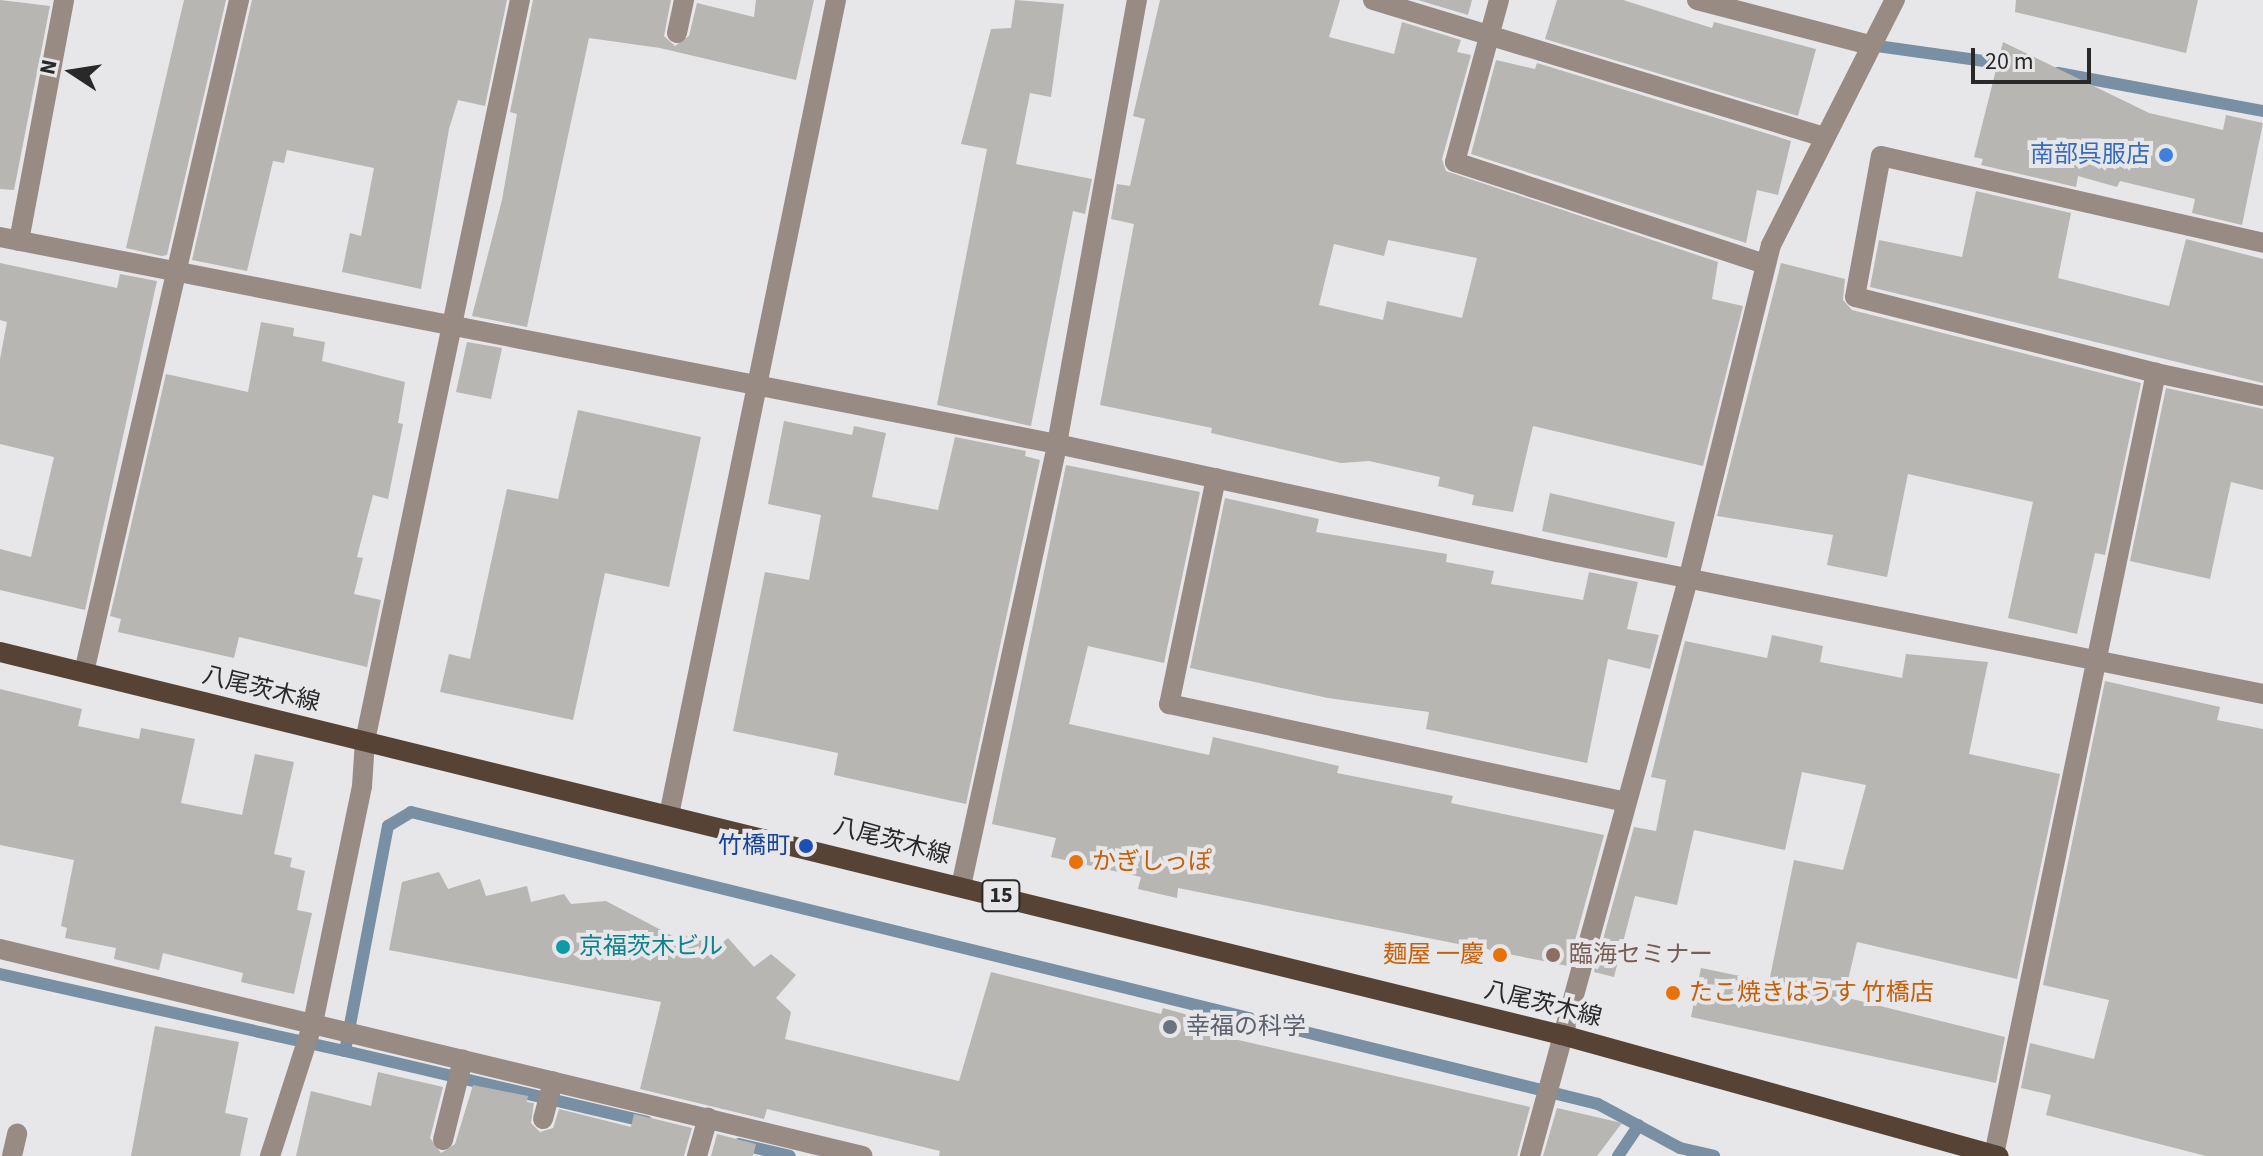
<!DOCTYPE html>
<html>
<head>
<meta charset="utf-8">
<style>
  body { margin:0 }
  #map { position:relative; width:2263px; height:1156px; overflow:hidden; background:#e7e6e9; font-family:"Source Sans 3","Noto Sans JP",sans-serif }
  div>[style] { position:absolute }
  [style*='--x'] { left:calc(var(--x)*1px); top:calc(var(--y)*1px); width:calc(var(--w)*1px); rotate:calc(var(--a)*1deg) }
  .stream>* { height:12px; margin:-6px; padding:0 6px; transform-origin:6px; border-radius:6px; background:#788fa4 }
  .building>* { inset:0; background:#b7b6b3 }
  .minor>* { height:20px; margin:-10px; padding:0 10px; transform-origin:10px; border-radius:10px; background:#988b84 }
  .major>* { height:20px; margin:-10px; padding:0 10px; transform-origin:10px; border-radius:10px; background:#574236 }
  .dots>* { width:22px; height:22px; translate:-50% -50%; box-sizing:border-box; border:4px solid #e7e6e9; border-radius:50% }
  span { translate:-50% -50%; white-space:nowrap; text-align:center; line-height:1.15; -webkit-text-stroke:8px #e7e6e9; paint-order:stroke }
  .shield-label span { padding:2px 6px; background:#e7e6e9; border:2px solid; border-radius:6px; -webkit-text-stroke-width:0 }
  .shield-label { font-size:22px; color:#29292a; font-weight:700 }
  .shop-label { font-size:24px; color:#366cbe }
  .right { translate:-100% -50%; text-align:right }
  .street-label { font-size:24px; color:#29292a }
  .transit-label { font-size:24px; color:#164399 }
  .food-label { font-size:24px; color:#c56008 }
  .left { translate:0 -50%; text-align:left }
  .culture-label { font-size:24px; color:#0d838f }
  .education-label { font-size:24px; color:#785e54 }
  .worship-label { font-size:24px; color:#5b616d }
  .north { position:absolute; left:32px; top:32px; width:80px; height:80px; -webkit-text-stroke:6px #e7e6e9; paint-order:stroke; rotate:282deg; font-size:22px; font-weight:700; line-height:32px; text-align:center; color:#29292a }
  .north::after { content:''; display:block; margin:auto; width:28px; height:36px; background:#29292a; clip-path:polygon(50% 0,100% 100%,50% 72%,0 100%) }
  .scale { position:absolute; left:1971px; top:48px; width:120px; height:36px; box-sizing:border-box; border:4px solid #29292a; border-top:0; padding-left:10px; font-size:24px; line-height:28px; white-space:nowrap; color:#29292a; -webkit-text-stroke:6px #e7e6e9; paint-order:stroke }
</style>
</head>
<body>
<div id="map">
  <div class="stream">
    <i style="--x:1870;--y:45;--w:143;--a:8"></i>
    <i style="--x:2058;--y:73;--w:208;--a:10.5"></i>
    <i style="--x:0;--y:974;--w:353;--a:12.6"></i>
    <i style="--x:345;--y:1051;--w:229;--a:-79.2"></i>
    <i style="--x:388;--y:826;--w:27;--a:-31"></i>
    <i style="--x:411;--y:812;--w:1222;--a:13.82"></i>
    <i style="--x:1598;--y:1104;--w:93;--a:28.2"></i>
    <i style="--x:1680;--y:1148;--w:35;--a:13"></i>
    <i style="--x:345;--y:1051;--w:310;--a:13.2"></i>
    <i style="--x:739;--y:1144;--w:52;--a:13.2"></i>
    <i style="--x:1618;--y:1156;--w:37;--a:-56"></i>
  </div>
  <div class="building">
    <i style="clip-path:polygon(0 0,50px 6px,14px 190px,0 189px)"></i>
    <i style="clip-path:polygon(184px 0,226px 0,167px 255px,162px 256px,126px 248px)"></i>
    <i style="clip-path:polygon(252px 0,507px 0,485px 106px,458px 100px,449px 129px,421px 289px,342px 272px,350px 233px,361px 236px,374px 168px,287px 150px,284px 163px,273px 161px,247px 271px,192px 260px)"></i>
    <i style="clip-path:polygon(533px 0,671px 0,664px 36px,675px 46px,689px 36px,697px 3px,754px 17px,756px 0,814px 0,796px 80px,660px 48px,589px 38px,527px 327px,472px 316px,502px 200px,517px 114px,510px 112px)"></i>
    <i style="clip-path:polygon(1015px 0,1064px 4px,1051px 97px,1030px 93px,1016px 164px,1092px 179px,1085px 214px,1073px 211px,1031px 426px,937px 405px,987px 149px,961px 144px,991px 29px,1011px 28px)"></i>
    <i style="clip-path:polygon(evenodd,1160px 0,1340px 0,1329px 37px,1394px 54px,1402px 22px,1461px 40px,1457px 52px,1471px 55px,1442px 159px,1446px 171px,1718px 262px,1712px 299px,1743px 306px,1703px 466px,1533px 426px,1513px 512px,1472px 505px,1474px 495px,1438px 486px,1440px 477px,1369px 461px,1341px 463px,1211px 433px,1212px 428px,1100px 405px,1134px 224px,1111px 219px,1117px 184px,1130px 186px,1145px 119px,1133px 116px,1160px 0,1388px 240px,1477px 258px,1462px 318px,1387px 301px,1383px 320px,1319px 305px,1334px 244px,1384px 256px,1388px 240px)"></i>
    <i style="clip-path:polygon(1418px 0,1472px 0,1468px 15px)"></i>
    <i style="clip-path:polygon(1557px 0,1623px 0,1712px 28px,1714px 22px,1816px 49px,1798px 116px,1545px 39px)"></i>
    <i style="clip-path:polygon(2016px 0,2198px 0,2186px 53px,2015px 12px)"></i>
    <i style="clip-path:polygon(2003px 42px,2149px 113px,2223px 130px,2226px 115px,2263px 123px,2242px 225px,2192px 213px,2195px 199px,2120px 181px,2117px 187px,2078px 176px,2076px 187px,1981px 165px,1983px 159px,1974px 157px)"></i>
    <i style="clip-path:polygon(1496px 60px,1535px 69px,1537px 63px,1791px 141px,1778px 195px,1757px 190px,1746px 243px,1471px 154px)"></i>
    <i style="clip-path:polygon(1976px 191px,2071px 213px,2058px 278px,2169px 306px,2186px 239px,2263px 259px,2263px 383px,1870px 287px,1879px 240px,1962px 257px)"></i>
    <i style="clip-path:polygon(0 263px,117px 288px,120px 274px,157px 281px,85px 610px,0 590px,0 549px,31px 557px,54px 457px,0 444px,0 359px,7px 322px,0 320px)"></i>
    <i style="clip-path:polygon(1781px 263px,1845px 279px,1843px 300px,1852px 310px,2141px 383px,2105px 555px,2095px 553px,2077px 634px,2008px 618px,2033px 502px,1908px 474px,1887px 577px,1827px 565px,1833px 535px,1717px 516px)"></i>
    <i style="clip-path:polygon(261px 322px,294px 328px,293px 336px,325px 342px,322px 361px,405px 382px,398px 423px,403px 424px,388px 499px,373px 495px,357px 557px,363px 558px,354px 594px,381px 600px,367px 667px,239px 637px,234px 658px,118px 632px,121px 619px,110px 616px,166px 374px,248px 392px)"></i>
    <i style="clip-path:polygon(467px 342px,502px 348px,491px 399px,456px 392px)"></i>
    <i style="clip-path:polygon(2166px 388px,2263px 409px,2263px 490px,2231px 482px,2210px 579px,2130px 561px)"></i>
    <i style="clip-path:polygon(578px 410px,701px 437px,669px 587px,605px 573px,573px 720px,440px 692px,449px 654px,470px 659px,507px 489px,558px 499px)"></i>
    <i style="clip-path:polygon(784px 421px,852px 435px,854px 426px,886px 433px,872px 497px,938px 510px,955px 437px,1026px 451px,1025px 456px,1040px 460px,966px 804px,834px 775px,838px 753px,733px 731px,765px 572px,809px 580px,821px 515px,768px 504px)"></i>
    <i style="clip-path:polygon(1066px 465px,1200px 492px,1164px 663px,1088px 646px,1069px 724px,1209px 755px,1213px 737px,1339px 766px,1337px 773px,1453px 796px,1451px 803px,1604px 835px,1568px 966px,1178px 888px,1177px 898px,1138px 889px,1141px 877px,1051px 857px,1056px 838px,992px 824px)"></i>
    <i style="clip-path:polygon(1550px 493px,1675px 522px,1667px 558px,1542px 531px)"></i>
    <i style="clip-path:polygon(1225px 498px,1319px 519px,1316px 532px,1447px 554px,1446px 562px,1494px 571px,1491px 584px,1583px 600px,1589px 572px,1638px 582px,1627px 629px,1659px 635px,1650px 669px,1608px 659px,1587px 763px,1426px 729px,1429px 712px,1328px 698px,1190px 668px)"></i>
    <i style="clip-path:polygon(1772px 635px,1823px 646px,1820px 662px,1902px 678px,1906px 654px,1988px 662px,1969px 754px,2060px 774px,2017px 979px,1857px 942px,1844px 997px,2005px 1037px,1996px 1083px,1691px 1017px,1701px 968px,1769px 982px,1794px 860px,1843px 870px,1866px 785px,1802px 772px,1785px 850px,1694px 830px,1677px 905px,1635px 896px,1614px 977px,1594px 972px,1634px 827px,1656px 831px,1666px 780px,1651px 777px,1685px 641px,1767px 658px)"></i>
    <i style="clip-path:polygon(2105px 681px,2220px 707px,2217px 720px,2263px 729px,2263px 1156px,2206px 1156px,2046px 1115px,2051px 1095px,2021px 1088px,2030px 1043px,2094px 1059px,2109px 1000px,2043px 985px)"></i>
    <i style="clip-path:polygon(0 689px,82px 709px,78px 726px,139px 739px,141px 728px,195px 739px,181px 803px,242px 815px,255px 754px,294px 762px,274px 854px,292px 858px,290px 867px,305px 871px,297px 910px,312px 913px,294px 994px,241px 982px,243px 973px,163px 953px,159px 970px,114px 959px,116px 948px,65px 938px,67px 928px,61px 926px,74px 860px,0 845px)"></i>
    <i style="clip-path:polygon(439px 872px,448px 889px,480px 879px,486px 896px,527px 886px,531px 902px,564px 894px,571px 904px,606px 901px,680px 940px,684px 932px,720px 945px,728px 938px,754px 967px,771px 954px,796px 975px,776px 998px,791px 1012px,785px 1039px,959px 1081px,991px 972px,1161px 1014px,1163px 1008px,1228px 1026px,1225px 1037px,1530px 1107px,1517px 1156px,939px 1156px,940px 1151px,767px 1109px,764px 1119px,640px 1089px,661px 1002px,389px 950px,402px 882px)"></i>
    <i style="clip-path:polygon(155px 1026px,239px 1042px,225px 1113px,248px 1118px,240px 1156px,131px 1156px)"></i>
    <i style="clip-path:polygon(378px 1072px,443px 1087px,430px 1138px,441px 1153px,455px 1144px,473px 1085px,528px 1096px,527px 1102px,534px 1103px,531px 1123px,540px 1132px,553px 1128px,559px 1109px,631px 1127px,634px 1114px,692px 1128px,684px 1156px,296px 1156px,311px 1091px,371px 1106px)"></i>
    <i style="clip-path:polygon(1557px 1108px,1622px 1123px,1597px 1156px,1543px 1156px)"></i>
    <i style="clip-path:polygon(717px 1134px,756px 1144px,753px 1156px,711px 1156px)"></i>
  </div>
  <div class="minor">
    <i style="--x:1373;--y:0;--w:471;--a:16.9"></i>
    <i style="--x:1499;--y:0;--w:168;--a:105.2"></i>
    <i style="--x:1455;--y:162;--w:327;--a:18.2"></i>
    <i style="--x:1697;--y:0;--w:179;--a:14.6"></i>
    <i style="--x:677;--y:33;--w:34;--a:-78"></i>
    <i style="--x:0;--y:237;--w:1077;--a:11.08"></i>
    <i style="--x:1057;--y:444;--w:512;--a:12.19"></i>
    <i style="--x:1557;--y:552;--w:720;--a:11.37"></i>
    <i style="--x:19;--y:241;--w:245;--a:-79.4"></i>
    <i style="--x:2156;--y:373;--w:310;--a:-165.8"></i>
    <i style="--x:1855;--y:297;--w:143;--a:-79.6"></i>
    <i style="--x:1881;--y:156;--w:392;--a:12.8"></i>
    <i style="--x:1216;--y:478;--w:231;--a:101.7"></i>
    <i style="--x:1169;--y:704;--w:467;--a:12.1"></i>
    <i style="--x:84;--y:672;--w:690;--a:-77.01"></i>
    <i style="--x:669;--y:815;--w:832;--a:-78.42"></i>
    <i style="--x:961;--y:886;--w:452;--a:-77.7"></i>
    <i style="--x:1057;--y:444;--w:451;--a:-79.8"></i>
    <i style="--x:0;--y:949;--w:887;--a:13.49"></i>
    <i style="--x:543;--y:1119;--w:39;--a:-75"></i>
    <i style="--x:443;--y:1140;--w:83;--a:-76.1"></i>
    <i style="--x:1994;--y:1155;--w:799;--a:-78.3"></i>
    <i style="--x:2156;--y:373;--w:109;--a:12.1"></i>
    <i style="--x:12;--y:1156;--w:23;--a:-77"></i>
    <i style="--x:270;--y:1156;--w:140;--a:-72.1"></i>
    <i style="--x:313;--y:1023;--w:242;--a:-78.3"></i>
    <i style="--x:362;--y:786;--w:45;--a:-86.2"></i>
    <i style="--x:365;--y:741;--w:757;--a:-78.19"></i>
    <i style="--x:697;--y:1156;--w:40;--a:-74"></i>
    <i style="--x:1530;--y:1156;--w:601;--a:-74.67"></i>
    <i style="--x:1689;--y:576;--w:341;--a:-76.1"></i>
    <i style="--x:1771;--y:245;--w:275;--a:-63.2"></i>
  </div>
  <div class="major">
    <i style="--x:0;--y:652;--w:1608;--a:13.78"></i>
    <i style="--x:1562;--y:1035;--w:453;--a:15.5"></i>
  </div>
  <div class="dots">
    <i style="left:2166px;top:155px;background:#3f7fe0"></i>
    <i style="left:806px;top:846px;background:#1a4fb4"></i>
    <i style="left:1076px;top:862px;background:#e8710a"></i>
    <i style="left:563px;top:947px;background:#0f9aa8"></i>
    <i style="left:1500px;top:955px;background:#e8710a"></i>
    <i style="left:1553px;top:955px;background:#8d6e63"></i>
    <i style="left:1673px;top:993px;background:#e8710a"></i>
    <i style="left:1170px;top:1027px;background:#6b7280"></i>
  </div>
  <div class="shield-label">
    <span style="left:1001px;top:896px">15</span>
  </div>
  <div class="shop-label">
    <span class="right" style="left:2150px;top:155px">南部呉服店</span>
  </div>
  <div class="street-label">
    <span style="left:261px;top:689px;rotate:14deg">八尾茨木線</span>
    <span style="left:892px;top:841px;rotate:15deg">八尾茨木線</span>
    <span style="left:1543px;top:1004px;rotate:14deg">八尾茨木線</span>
  </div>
  <div class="transit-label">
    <span class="right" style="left:790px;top:846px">竹橋町</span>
  </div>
  <div class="food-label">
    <span class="left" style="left:1092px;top:862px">かぎしっぽ</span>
    <span class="right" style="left:1484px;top:955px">麺屋 一慶</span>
    <span class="left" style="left:1689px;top:993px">たこ焼きはうす 竹橋店</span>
  </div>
  <div class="culture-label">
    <span class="left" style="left:579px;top:947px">京福茨木ビル</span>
  </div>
  <div class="education-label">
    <span class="left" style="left:1569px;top:955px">臨海セミナー</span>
  </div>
  <div class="worship-label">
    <span class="left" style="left:1186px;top:1027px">幸福の科学</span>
  </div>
  <div class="north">N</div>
  <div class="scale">20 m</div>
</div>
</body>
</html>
